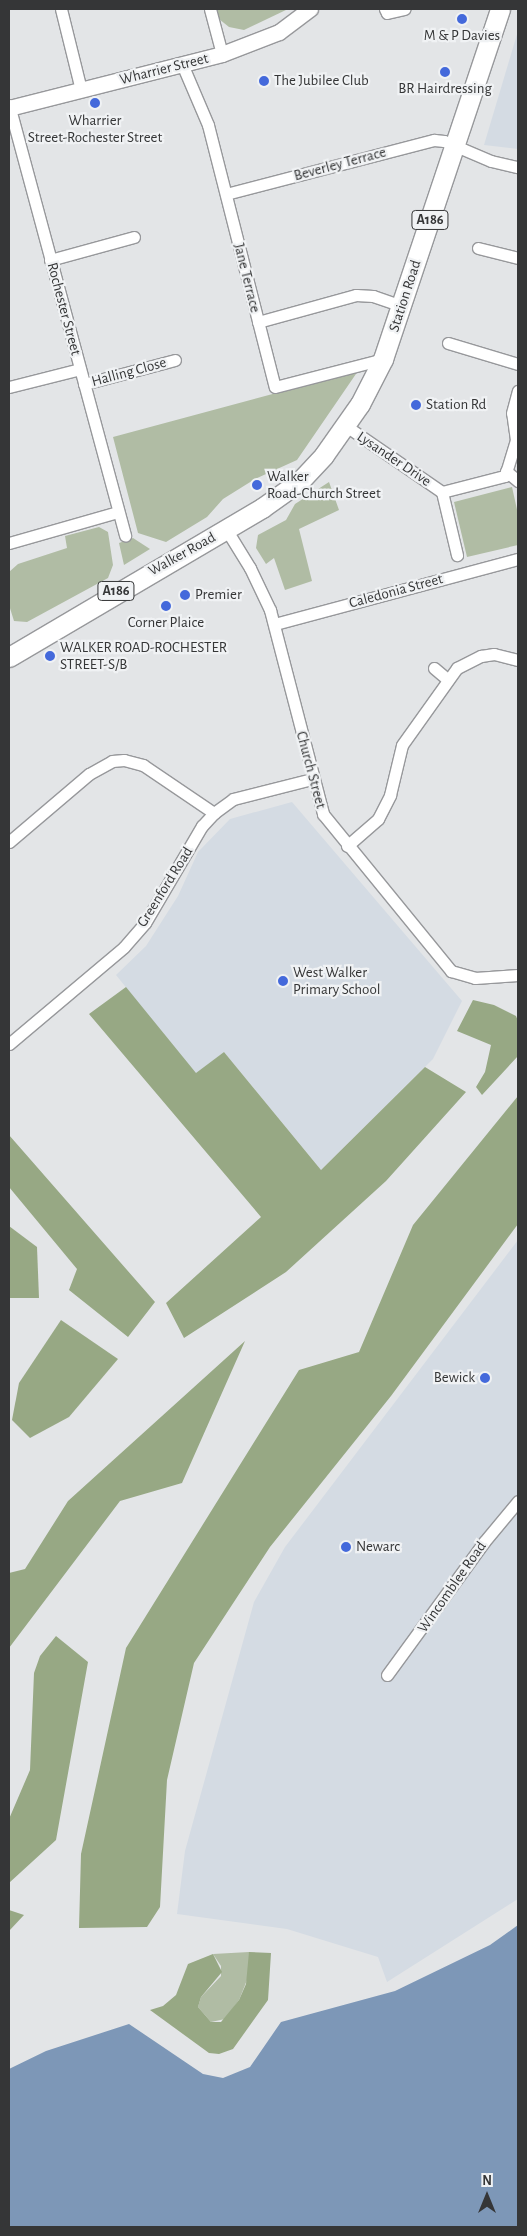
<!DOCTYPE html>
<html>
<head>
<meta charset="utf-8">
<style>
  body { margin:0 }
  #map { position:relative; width:527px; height:2236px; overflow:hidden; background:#e3e5e7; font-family:"Alegreya Sans",sans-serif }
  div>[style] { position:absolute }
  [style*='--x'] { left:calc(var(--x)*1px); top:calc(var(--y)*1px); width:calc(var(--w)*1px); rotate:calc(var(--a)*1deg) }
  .built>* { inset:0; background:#d4dbe3 }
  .green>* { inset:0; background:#b0bca4 }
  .forest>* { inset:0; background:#97a884 }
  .water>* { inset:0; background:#7d97b7 }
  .roads { filter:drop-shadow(1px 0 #97989b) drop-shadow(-1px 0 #97989b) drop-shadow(0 1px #97989b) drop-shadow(0 -1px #97989b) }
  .minor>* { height:11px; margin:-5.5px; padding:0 5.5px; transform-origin:5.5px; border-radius:5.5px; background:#fff }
  .tertiary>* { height:15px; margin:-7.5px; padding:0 7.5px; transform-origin:7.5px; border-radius:7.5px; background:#fff }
  .primary>* { height:19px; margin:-9.5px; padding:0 9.5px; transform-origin:9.5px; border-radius:9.5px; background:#fff }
  .dots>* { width:14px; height:14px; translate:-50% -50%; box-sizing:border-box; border:2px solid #f0f2f4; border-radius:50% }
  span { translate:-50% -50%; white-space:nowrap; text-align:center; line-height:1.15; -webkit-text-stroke:4.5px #f0f2f4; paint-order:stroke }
  .shield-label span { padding:1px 4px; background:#f0f2f4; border:1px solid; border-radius:4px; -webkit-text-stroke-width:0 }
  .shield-label { font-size:14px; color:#353637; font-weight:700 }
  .poi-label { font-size:15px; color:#353637 }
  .left { translate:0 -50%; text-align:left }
  .right { translate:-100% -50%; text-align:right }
  .street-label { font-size:15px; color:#353637 }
  .frame { position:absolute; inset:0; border:10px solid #353637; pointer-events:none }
  .north { position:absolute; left:462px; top:2171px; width:50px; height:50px; -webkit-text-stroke:4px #f0f2f4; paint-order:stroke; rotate:0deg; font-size:14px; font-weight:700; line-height:20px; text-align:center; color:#353637 }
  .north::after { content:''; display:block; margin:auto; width:18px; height:22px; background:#353637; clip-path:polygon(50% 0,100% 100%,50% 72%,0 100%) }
</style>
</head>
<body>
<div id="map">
  <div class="built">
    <i style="clip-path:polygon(518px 31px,518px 149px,484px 145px)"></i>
    <i style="clip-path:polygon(292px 802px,462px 1001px,433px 1059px,321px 1170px,224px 1052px,196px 1074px,116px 975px,146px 946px,178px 896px,198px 852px,230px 819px)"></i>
    <i style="clip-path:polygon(518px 1240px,518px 1899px,387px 1982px,378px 1957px,287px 1929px,177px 1914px,185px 1851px,254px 1602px,285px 1547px)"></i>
  </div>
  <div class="green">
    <i style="clip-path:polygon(217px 9px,288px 9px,244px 30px,229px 27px,219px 19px)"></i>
    <i style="clip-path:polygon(358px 371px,297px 460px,255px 479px,223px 499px,207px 517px,166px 542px,138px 533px,113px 437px)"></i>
    <i style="clip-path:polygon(329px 482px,339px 510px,299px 529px,312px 581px,285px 590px,274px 558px,266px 564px,256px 548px,258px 535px,286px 520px,295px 504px)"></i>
    <i style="clip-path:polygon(512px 487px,518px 514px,518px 545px,467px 557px,454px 502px)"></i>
    <i style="clip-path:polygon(99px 527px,108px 532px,113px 565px,108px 578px,27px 622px,14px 621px,9px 605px,9px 572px,18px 564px,67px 548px,65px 536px)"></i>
    <i style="clip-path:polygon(133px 538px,150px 549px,124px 565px,119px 543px)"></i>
    <i style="clip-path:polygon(249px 1952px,249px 1975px,239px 2000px,225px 2019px,211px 2022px,198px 2007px,201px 1997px,221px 1976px,221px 1966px,213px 1954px)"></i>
  </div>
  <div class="forest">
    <i style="clip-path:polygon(126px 987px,196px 1073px,224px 1052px,321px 1170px,425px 1067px,466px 1092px,386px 1181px,286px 1272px,184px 1338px,166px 1303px,261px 1217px,89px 1014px)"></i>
    <i style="clip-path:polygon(473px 1000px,494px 1005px,516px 1016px,518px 1021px,518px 1056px,482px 1095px,476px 1087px,485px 1072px,491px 1045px,457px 1031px)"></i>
    <i style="clip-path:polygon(518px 1096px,518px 1224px,391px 1396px,270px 1547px,194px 1663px,167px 1780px,160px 1907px,147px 1927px,79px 1928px,81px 1854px,126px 1648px,299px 1370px,359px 1352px,413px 1225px)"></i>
    <i style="clip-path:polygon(9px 1135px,155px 1302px,128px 1337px,69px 1290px,77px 1269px,9px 1187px)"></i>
    <i style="clip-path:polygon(9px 1226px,37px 1247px,39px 1298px,10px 1298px)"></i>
    <i style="clip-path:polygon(61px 1320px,118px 1359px,69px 1417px,30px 1438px,12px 1420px,19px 1383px)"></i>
    <i style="clip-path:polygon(245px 1341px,182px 1483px,120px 1501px,9px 1648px,9px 1573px,25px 1569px,68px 1501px)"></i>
    <i style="clip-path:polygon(56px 1636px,88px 1662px,56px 1840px,9px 1883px,9px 1819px,30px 1770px,34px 1673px,40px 1656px)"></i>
    <i style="clip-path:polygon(9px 1910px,24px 1915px,9px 1931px)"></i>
    <i style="clip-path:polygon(249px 1952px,271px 1953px,268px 2000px,233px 2049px,219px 2054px,209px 2053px,150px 2010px,163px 2006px,176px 1995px,188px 1964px,213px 1954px,222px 1972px,201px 1997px,198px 2007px,211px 2022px,221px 2022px,239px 2000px,246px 1984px)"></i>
  </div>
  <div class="water">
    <i style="clip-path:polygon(518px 1925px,518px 2227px,9px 2227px,9px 2069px,46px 2051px,129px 2024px,203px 2074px,223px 2078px,250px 2067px,281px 2022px,395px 1991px,490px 1945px)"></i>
  </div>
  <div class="roads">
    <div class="minor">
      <i style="--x:61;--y:9;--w:83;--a:76.1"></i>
      <i style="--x:210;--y:9;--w:47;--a:75.1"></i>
      <i style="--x:385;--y:9;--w:4;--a:63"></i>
      <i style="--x:387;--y:13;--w:18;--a:-13"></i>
      <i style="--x:182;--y:64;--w:66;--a:66.9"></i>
      <i style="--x:208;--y:125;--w:270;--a:75.7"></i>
      <i style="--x:275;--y:387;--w:112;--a:-14.5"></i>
      <i style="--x:9;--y:105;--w:446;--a:74.9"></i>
      <i style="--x:226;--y:194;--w:215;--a:-14.6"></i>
      <i style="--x:434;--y:140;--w:10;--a:6"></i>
      <i style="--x:444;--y:141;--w:51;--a:23.1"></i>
      <i style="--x:491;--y:161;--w:28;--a:13"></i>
      <i style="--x:478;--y:248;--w:41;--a:14"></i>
      <i style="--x:50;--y:260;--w:87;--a:-15.3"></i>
      <i style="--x:258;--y:322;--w:102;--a:-15.4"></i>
      <i style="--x:356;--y:295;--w:17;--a:3"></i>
      <i style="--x:373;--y:296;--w:31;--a:19"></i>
      <i style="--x:448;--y:343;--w:73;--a:16.7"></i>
      <i style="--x:84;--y:384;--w:94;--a:-14.8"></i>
      <i style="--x:9;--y:387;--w:73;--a:-14.2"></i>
      <i style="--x:346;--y:426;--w:116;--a:34.5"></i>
      <i style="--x:506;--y:471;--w:16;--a:40"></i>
      <i style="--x:442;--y:492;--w:65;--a:-14.3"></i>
      <i style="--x:505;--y:476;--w:38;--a:-73"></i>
      <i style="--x:516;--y:440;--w:27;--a:-98"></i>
      <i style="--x:512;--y:413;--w:23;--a:-75"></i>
      <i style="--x:442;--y:492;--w:65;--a:76.6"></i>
      <i style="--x:226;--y:529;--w:46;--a:58.4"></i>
      <i style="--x:250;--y:568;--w:47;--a:64.5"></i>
      <i style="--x:270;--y:610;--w:211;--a:75.4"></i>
      <i style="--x:323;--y:814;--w:203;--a:50.8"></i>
      <i style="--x:451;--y:971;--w:25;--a:16"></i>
      <i style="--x:475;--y:978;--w:43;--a:-4"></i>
      <i style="--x:9;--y:543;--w:113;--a:-15.9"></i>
      <i style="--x:275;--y:624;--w:252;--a:-15"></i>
      <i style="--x:434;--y:668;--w:17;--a:40"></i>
      <i style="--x:9;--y:842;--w:105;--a:-40.4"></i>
      <i style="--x:89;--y:774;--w:26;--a:-29"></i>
      <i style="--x:112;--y:761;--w:12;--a:-5"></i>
      <i style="--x:124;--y:760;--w:20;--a:15"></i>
      <i style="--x:143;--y:765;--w:86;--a:34.1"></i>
      <i style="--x:347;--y:846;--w:41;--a:-41.1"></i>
      <i style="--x:378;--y:819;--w:27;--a:-63"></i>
      <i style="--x:390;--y:795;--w:51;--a:-76.5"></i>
      <i style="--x:402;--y:745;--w:95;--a:-54.5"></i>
      <i style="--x:457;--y:668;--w:27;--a:-27"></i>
      <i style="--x:481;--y:656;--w:13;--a:-9"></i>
      <i style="--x:494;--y:654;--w:25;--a:14"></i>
      <i style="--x:9;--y:1044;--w:150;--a:-40.1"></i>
      <i style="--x:124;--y:947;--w:32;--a:-49"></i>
      <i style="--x:145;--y:923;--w:113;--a:-59.6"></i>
      <i style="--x:202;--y:826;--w:18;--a:-47"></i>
      <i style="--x:214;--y:813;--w:24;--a:-36"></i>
      <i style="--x:233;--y:799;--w:81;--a:-14.2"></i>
      <i style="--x:387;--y:1675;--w:165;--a:-53.9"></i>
      <i style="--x:484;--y:1542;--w:53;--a:-50.3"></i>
    </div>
    <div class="tertiary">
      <i style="--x:9;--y:108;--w:220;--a:-14.2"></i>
      <i style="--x:222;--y:54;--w:61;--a:-21.1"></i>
      <i style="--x:279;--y:32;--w:39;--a:-37"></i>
    </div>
    <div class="primary">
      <i style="--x:9;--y:657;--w:294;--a:-30.5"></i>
      <i style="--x:262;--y:508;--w:47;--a:-35.4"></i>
      <i style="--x:300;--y:481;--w:35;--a:-47"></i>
      <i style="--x:324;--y:455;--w:62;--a:-54.8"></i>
      <i style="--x:360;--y:404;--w:51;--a:-62.9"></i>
      <i style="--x:383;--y:359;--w:369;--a:-71.5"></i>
    </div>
  </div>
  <div class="dots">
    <i style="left:462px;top:19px;background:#4469db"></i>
    <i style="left:445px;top:72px;background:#4469db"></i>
    <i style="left:264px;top:81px;background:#4469db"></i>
    <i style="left:95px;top:103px;background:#4469db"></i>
    <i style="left:416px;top:405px;background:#4469db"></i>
    <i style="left:257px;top:485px;background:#4469db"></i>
    <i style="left:185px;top:595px;background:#4469db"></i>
    <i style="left:166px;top:606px;background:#4469db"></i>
    <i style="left:50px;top:656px;background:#4469db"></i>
    <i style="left:283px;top:981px;background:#4469db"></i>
    <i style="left:485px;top:1378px;background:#4469db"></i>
    <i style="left:346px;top:1547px;background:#4469db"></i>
  </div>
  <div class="shield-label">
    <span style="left:430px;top:220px">A186</span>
    <span style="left:116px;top:591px">A186</span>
  </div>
  <div class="poi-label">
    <span style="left:462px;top:36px">M &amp; P Davies</span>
    <span class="left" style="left:274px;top:81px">The Jubilee Club</span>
    <span style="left:445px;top:89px">BR Hairdressing</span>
    <span style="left:95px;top:129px">Wharrier<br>Street-Rochester Street</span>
    <span class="left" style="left:426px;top:405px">Station Rd</span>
    <span class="left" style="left:267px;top:485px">Walker<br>Road-Church Street</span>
    <span class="left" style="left:195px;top:595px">Premier</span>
    <span style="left:166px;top:623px">Corner Plaice</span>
    <span class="left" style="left:60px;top:656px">WALKER ROAD-ROCHESTER<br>STREET-S/B</span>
    <span class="left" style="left:293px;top:981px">West Walker<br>Primary School</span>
    <span class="right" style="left:475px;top:1378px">Bewick</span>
    <span class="left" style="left:356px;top:1547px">Newarc</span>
  </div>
  <div class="street-label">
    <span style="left:164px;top:69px;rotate:-14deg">Wharrier Street</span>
    <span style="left:340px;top:164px;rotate:-15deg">Beverley Terrace</span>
    <span style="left:247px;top:278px;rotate:76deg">Jane Terrace</span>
    <span style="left:405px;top:296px;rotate:-72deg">Station Road</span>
    <span style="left:64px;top:309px;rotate:75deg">Rochester Street</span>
    <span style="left:129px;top:372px;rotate:-15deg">Halling Close</span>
    <span style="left:394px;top:459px;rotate:34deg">Lysander Drive</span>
    <span style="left:182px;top:554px;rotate:-29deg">Walker Road</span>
    <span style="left:396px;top:591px;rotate:-15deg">Caledonia Street</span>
    <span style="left:311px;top:770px;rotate:75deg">Church Street</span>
    <span style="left:165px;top:887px;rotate:-58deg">Greenford Road</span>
    <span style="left:452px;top:1587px;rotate:-55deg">Wincomblee Road</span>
  </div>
  <div class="frame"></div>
  <div class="north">N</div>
</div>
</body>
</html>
